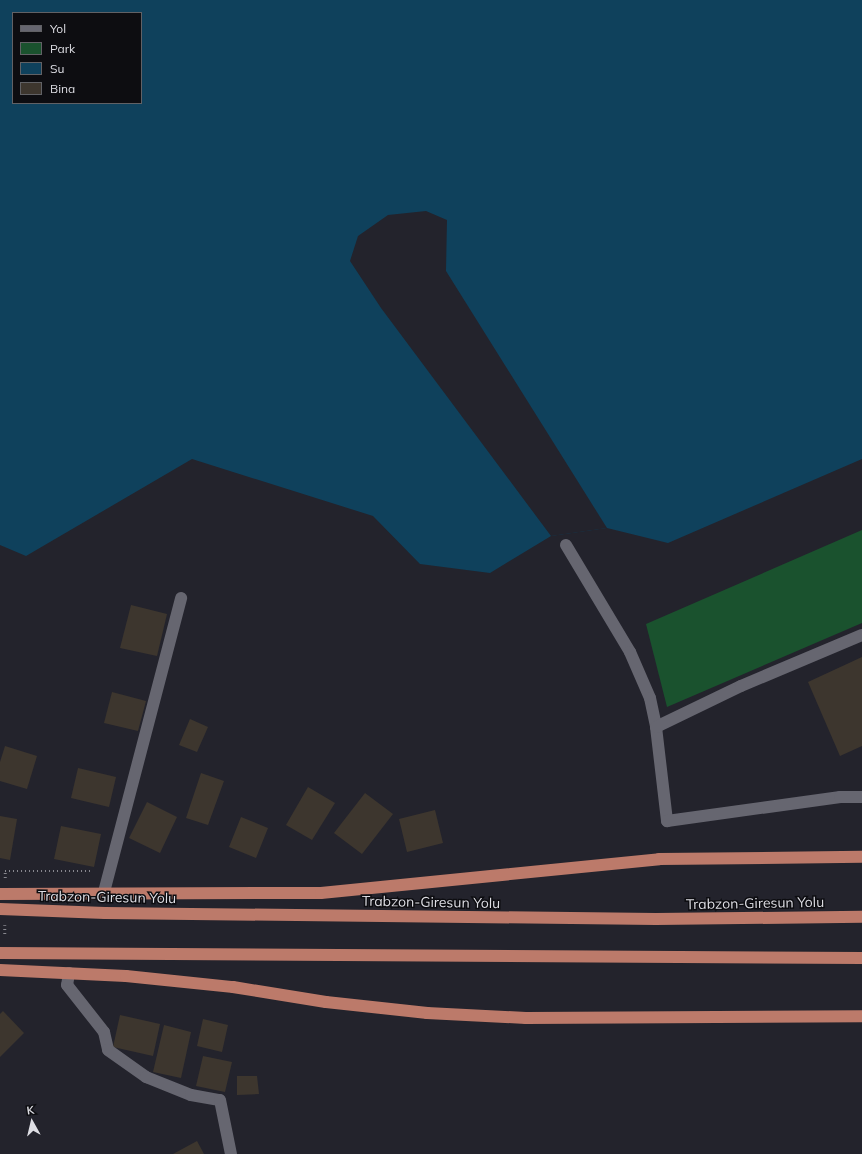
<!DOCTYPE html>
<html>
<head>
<meta charset="utf-8">
<style>
  body { margin:0 }
  #map { position:relative; width:862px; height:1154px; overflow:hidden; background:#23232c; font-family:Mulish,sans-serif }
  div>[style] { position:absolute }
  [style*='--x'] { left:calc(var(--x)*1px); top:calc(var(--y)*1px); width:calc(var(--w)*1px); rotate:calc(var(--a)*1deg) }
  .green>* { inset:0; background:#1a522e }
  .water>* { inset:0; background:#0f415c }
  .pier>* { inset:0; background:#23232c }
  .building>* { inset:0; background:#3d362e }
  .path>* { height:2.5px; margin-top:-1.25px; transform-origin:0; background:repeating-linear-gradient(90deg,#87878e 0 1px,transparent 0 4px) }
  .minor>* { height:12px; margin:-6px; padding:0 6px; transform-origin:6px; border-radius:6px; background:#666670 }
  .trunk>* { height:12px; margin:-6px; padding:0 6px; transform-origin:6px; border-radius:6px; background:#bc7a6a }
  span { translate:-50% -50%; white-space:nowrap; text-align:center; line-height:1.15; -webkit-text-stroke:3px #0d0d11; paint-order:stroke }
  .street-label { font-size:14px; color:#dedee4 }
  .legend { position:absolute; left:12px; top:12px; width:130px; height:92px; box-sizing:border-box; background:#0d0d11; border:1px solid #616165; margin:0; padding:5px 7px; list-style:none; font-size:12px; color:#dedee4 }
  .legend li { display:flex; align-items:center; gap:8px; height:20px }
  .legend b { width:20px; border:1px solid #616165 }
  .north { position:absolute; left:12px; top:1102px; width:40px; height:40px; -webkit-text-stroke:3px #0d0d11; paint-order:stroke; rotate:352deg; font-size:11px; font-weight:700; line-height:16px; text-align:center; color:#dedee4 }
  .north::after { content:''; display:block; margin:auto; width:14px; height:18px; background:#dedee4; clip-path:polygon(50% 0,100% 100%,50% 72%,0 100%) }
</style>
</head>
<body>
<div id="map">
  <div class="green">
    <i style="clip-path:polygon(862px 530px,862px 623px,667px 707px,646px 624px)"></i>
  </div>
  <div class="water">
    <i style="clip-path:polygon(evenodd,0 0,862px 0,862px 459px,668px 543px,607px 528px,551px 536px,490px 573px,420px 564px,373px 516px,192px 459px,26px 556px,0 545px,0 0,13px 13px,141px 13px,141px 103px,13px 103px,13px 13px)"></i>
  </div>
  <div class="pier">
    <i style="clip-path:polygon(426px 211px,447px 220px,446px 271px,607px 528px,551px 536px,381px 308px,350px 261px,358px 236px,388px 215px)"></i>
  </div>
  <div class="building">
    <i style="clip-path:polygon(131px 605px,167px 614px,157px 656px,120px 648px)"></i>
    <i style="clip-path:polygon(862px 657px,862px 746px,840px 756px,808px 682px)"></i>
    <i style="clip-path:polygon(112px 692px,146px 701px,138px 731px,104px 723px)"></i>
    <i style="clip-path:polygon(190px 719px,208px 727px,197px 752px,179px 745px)"></i>
    <i style="clip-path:polygon(5px 746px,37px 756px,27px 789px,0 781px,0 762px)"></i>
    <i style="clip-path:polygon(78px 768px,116px 777px,109px 807px,71px 798px)"></i>
    <i style="clip-path:polygon(201px 773px,224px 781px,208px 825px,186px 818px)"></i>
    <i style="clip-path:polygon(308px 787px,335px 803px,312px 840px,286px 825px)"></i>
    <i style="clip-path:polygon(365px 793px,393px 814px,362px 854px,334px 833px)"></i>
    <i style="clip-path:polygon(147px 802px,177px 817px,160px 853px,129px 838px)"></i>
    <i style="clip-path:polygon(435px 810px,443px 843px,407px 852px,399px 819px)"></i>
    <i style="clip-path:polygon(0 816px,17px 819px,10px 860px,0 858px)"></i>
    <i style="clip-path:polygon(241px 817px,268px 828px,256px 858px,229px 847px)"></i>
    <i style="clip-path:polygon(61px 826px,101px 834px,94px 867px,54px 859px)"></i>
    <i style="clip-path:polygon(3px 1011px,24px 1033px,0 1057px,0 1014px)"></i>
    <i style="clip-path:polygon(120px 1015px,160px 1024px,153px 1056px,113px 1047px)"></i>
    <i style="clip-path:polygon(203px 1019px,228px 1025px,222px 1052px,197px 1046px)"></i>
    <i style="clip-path:polygon(164px 1025px,191px 1032px,181px 1078px,153px 1072px)"></i>
    <i style="clip-path:polygon(203px 1056px,232px 1062px,225px 1092px,196px 1086px)"></i>
    <i style="clip-path:polygon(237px 1076px,257px 1076px,259px 1094px,237px 1095px)"></i>
    <i style="clip-path:polygon(197px 1141px,204px 1154px,173px 1154px)"></i>
  </div>
  <div class="path">
    <i style="--x:5;--y:878;--w:7;--a:-90"></i>
    <i style="--x:5;--y:871;--w:88;--a:0"></i>
    <i style="--x:5;--y:925;--w:11;--a:90"></i>
  </div>
  <div class="minor">
    <i style="--x:566;--y:545;--w:125;--a:59.1"></i>
    <i style="--x:630;--y:652;--w:50;--a:66.5"></i>
    <i style="--x:650;--y:698;--w:30;--a:78"></i>
    <i style="--x:656;--y:727;--w:95;--a:83.3"></i>
    <i style="--x:667;--y:821;--w:175;--a:-7.9"></i>
    <i style="--x:840;--y:797;--w:22;--a:0"></i>
    <i style="--x:656;--y:727;--w:94;--a:-25.8"></i>
    <i style="--x:741;--y:686;--w:131;--a:-22.9"></i>
    <i style="--x:104;--y:892;--w:304;--a:-75.3"></i>
    <i style="--x:69;--y:973;--w:12;--a:99"></i>
    <i style="--x:67;--y:985;--w:60;--a:51.8"></i>
    <i style="--x:104;--y:1032;--w:18;--a:77"></i>
    <i style="--x:108;--y:1050;--w:47;--a:35.4"></i>
    <i style="--x:146;--y:1077;--w:48;--a:21.8"></i>
    <i style="--x:191;--y:1095;--w:29;--a:10"></i>
    <i style="--x:220;--y:1100;--w:55;--a:78.5"></i>
  </div>
  <div class="trunk">
    <i style="--x:0;--y:894;--w:321;--a:-0.2"></i>
    <i style="--x:321;--y:893;--w:340;--a:-5.7"></i>
    <i style="--x:659;--y:859;--w:203;--a:-0.6"></i>
    <i style="--x:0;--y:909;--w:105;--a:2.2"></i>
    <i style="--x:105;--y:913;--w:551;--a:0.62"></i>
    <i style="--x:656;--y:919;--w:206;--a:-0.6"></i>
    <i style="--x:0;--y:953;--w:862;--a:0.33"></i>
    <i style="--x:0;--y:970;--w:126;--a:2.7"></i>
    <i style="--x:126;--y:976;--w:108;--a:5.9"></i>
    <i style="--x:233;--y:987;--w:94;--a:9.2"></i>
    <i style="--x:326;--y:1002;--w:102;--a:6.2"></i>
    <i style="--x:427;--y:1013;--w:99;--a:2.9"></i>
    <i style="--x:526;--y:1018;--w:336;--a:-0.3"></i>
  </div>
  <div class="street-label">
    <span style="left:107px;top:897px;rotate:1deg">Trabzon-Giresun Yolu</span>
    <span style="left:431px;top:902px;rotate:1deg">Trabzon-Giresun Yolu</span>
    <span style="left:755px;top:903px;rotate:-1deg">Trabzon-Giresun Yolu</span>
  </div>
  <ul class="legend">
  <li><b style="height:5px;background:#666670"></b>Yol</li>
  <li><b style="height:11px;background:#1a522e"></b>Park</li>
  <li><b style="height:11px;background:#0f415c"></b>Su</li>
  <li><b style="height:11px;background:#3d362e"></b>Bina</li>
  </ul>
  <div class="north">K</div>
</div>
</body>
</html>
